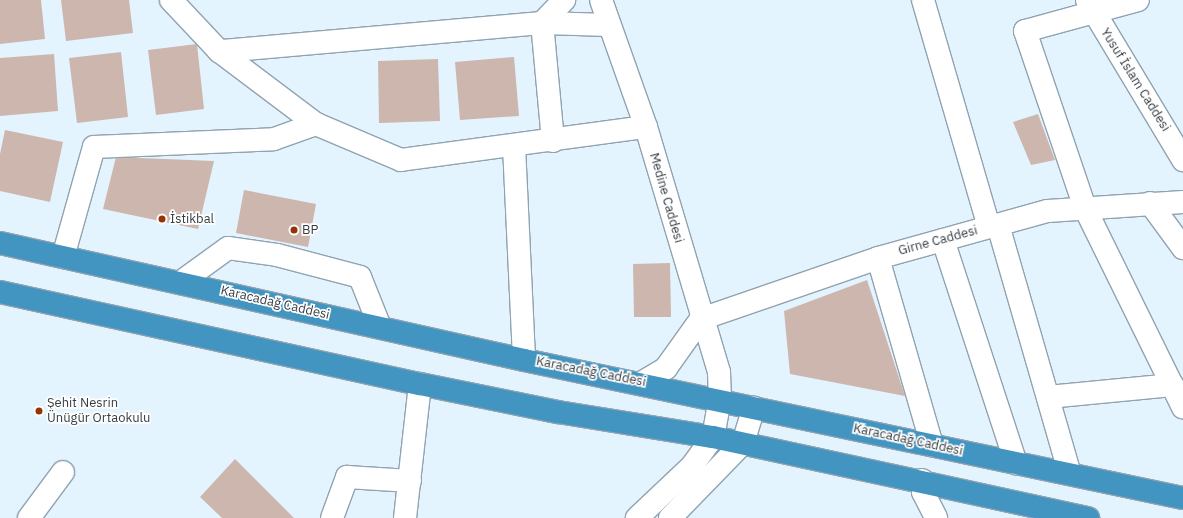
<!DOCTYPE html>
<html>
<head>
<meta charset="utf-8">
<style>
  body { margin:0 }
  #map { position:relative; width:1183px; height:518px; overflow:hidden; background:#e3f4ff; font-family:"IBM Plex Sans",sans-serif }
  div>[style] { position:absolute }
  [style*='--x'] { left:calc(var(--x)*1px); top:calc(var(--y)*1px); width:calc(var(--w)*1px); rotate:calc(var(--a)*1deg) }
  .building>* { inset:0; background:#cdb6ae }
  .roads { filter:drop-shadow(1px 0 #90a3b0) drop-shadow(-1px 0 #90a3b0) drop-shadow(0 1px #90a3b0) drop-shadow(0 -1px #90a3b0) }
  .minor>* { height:22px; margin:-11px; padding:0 11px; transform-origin:11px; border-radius:11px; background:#fff }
  .highway>* { height:22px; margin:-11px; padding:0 11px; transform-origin:11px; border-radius:11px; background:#4395c1 }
  .dots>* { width:11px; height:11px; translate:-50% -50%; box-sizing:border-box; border:2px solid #fff; border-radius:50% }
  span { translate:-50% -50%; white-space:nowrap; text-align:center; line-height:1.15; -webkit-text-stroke:3.5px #fff; paint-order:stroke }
  .street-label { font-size:13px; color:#363e43 }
  .poi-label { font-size:13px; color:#363e43 }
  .left { translate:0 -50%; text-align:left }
</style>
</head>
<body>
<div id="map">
  <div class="building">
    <i style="clip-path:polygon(0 0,41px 0,45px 39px,0 44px)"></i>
    <i style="clip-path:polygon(61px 0,129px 0,133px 33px,66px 41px)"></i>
    <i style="clip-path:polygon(197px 44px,204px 109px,156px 115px,148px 50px)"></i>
    <i style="clip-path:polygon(121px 52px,128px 117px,77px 123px,69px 58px)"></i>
    <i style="clip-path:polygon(54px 54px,58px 111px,0 116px,0 58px)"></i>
    <i style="clip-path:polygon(514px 57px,519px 116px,460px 120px,455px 62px)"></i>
    <i style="clip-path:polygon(438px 59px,440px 121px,379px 123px,378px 61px)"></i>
    <i style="clip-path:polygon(1038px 114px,1055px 160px,1031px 165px,1013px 122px)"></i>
    <i style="clip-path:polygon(5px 130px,63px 142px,50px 202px,0 191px,0 154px)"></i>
    <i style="clip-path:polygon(116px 157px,214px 161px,198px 229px,103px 209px)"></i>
    <i style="clip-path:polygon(244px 190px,316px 204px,308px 247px,236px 233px)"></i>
    <i style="clip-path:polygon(670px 263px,671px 317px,634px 317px,633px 264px)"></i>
    <i style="clip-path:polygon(867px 280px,905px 396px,790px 374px,784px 311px)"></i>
    <i style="clip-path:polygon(235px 459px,294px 518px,222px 518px,200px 497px)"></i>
  </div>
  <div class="roads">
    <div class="minor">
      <i style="--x:171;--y:0;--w:70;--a:46.7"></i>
      <i style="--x:601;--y:0;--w:135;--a:70.5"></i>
      <i style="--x:646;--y:127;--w:256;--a:73.4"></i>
      <i style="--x:719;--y:372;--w:26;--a:88"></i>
      <i style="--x:720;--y:398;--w:40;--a:100"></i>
      <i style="--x:713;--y:437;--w:36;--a:126"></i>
      <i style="--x:692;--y:466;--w:76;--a:136.6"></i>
      <i style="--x:923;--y:0;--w:236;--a:73.8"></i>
      <i style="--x:1087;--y:0;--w:187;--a:59"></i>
      <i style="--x:609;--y:25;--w:67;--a:-178.3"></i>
      <i style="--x:542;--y:23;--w:324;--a:175"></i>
      <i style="--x:219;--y:51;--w:121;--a:37"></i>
      <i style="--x:316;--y:124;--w:92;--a:23"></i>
      <i style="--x:401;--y:160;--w:247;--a:-7.7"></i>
      <i style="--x:553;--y:141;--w:119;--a:-95.3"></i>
      <i style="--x:542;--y:23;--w:32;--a:-46"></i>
      <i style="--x:514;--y:146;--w:214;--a:87.3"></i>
      <i style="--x:1150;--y:203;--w:56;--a:53.7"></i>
      <i style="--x:998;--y:225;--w:259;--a:73.9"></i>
      <i style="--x:943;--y:240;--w:235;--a:71.9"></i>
      <i style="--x:63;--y:257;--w:114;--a:-74.3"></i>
      <i style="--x:94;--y:147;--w:180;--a:-2.5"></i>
      <i style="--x:274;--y:139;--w:45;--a:-19.7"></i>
      <i style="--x:878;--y:258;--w:195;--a:73.9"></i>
      <i style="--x:181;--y:282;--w:58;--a:-35.9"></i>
      <i style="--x:228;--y:248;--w:49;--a:8.1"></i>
      <i style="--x:277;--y:255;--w:86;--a:14.8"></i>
      <i style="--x:360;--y:277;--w:54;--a:68.2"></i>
      <i style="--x:701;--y:319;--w:187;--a:-19"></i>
      <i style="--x:878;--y:258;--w:176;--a:-15.5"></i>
      <i style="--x:1048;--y:211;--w:135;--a:-3.8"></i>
      <i style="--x:643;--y:382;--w:27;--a:-31"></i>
      <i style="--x:666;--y:368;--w:60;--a:-54.5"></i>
      <i style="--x:1172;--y:385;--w:25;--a:64"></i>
      <i style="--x:1048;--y:397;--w:125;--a:-5.5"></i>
      <i style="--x:1172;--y:385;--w:197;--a:-116.2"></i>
      <i style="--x:1085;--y:208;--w:187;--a:-108.7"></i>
      <i style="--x:1025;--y:31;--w:117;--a:-15.3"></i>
      <i style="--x:922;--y:480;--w:12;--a:85"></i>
      <i style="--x:923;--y:492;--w:29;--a:63"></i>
      <i style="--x:29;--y:518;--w:57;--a:-53.5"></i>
      <i style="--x:332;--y:518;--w:44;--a:-69.9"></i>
      <i style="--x:347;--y:477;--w:63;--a:3.6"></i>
      <i style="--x:405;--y:518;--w:135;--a:-83.6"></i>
      <i style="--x:670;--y:518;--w:105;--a:-45.8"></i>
      <i style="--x:743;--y:443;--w:37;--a:-73"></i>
    </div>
    <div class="highway">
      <i style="--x:0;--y:243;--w:537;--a:12.59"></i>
      <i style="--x:524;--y:360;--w:673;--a:11.83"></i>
      <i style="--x:0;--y:292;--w:430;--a:12.4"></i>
      <i style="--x:420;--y:384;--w:141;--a:11.5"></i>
      <i style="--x:558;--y:412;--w:157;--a:9.2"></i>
      <i style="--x:713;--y:437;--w:384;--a:12.2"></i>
    </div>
  </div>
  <div class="dots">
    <i style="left:162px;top:219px;background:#973202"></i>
    <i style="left:294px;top:230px;background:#973202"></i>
    <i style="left:39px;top:411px;background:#973202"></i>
  </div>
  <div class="street-label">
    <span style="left:1135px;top:80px;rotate:58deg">Yusuf İslam Caddesi</span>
    <span style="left:666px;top:198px;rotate:74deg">Medine Caddesi</span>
    <span style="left:938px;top:241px;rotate:-15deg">Girne Caddesi</span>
    <span style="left:275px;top:303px;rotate:13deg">Karacadağ Caddesi</span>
    <span style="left:591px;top:372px;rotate:11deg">Karacadağ Caddesi</span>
    <span style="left:908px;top:440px;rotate:12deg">Karacadağ Caddesi</span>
  </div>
  <div class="poi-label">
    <span class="left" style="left:170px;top:219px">İstikbal</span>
    <span class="left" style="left:302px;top:230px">BP</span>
    <span class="left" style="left:47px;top:411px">Şehit Nesrin<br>Ünügür Ortaokulu</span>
  </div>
</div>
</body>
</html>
